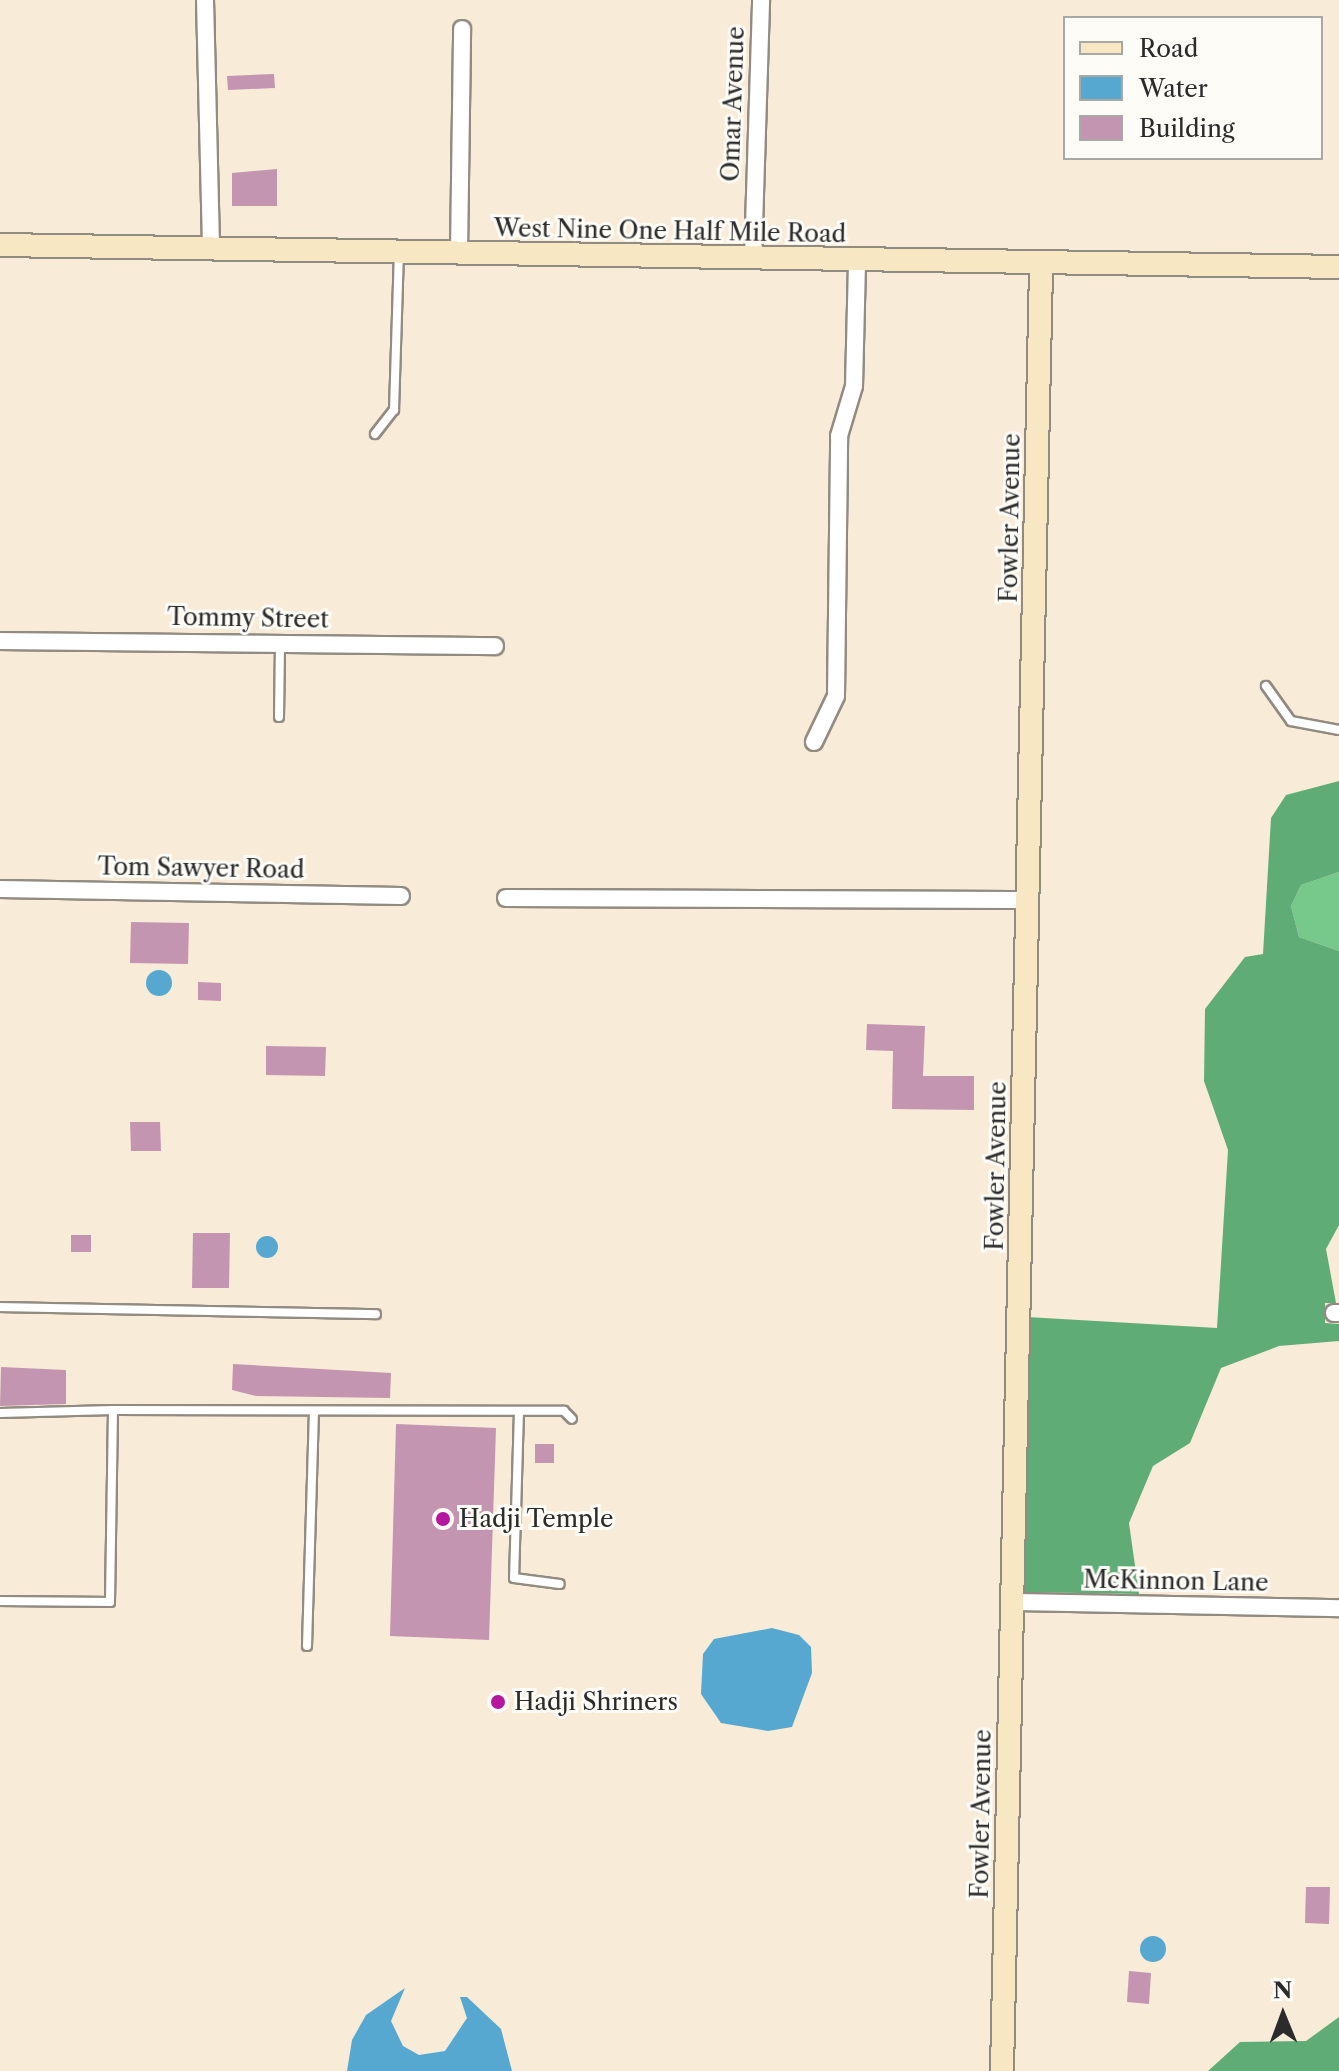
<!DOCTYPE html>
<html>
<head>
<meta charset="utf-8">
<style>
  body { margin:0 }
  #map { position:relative; width:1339px; height:2071px; overflow:hidden; background:#f8ebd8; font-family:"Libre Caslon Text",serif }
  div>[style] { position:absolute }
  [style*='--x'] { left:calc(var(--x)*1px); top:calc(var(--y)*1px); width:calc(var(--w)*1px); rotate:calc(var(--a)*1deg) }
  .green>* { inset:0; background:#76c88b }
  .forest>* { inset:0; background:#60ac77 }
  .water>* { inset:0; background:#56a8d1 }
  .round { border-radius:50% }
  .building>* { inset:0; background:#c495b0 }
  .roads { filter:drop-shadow(2px 0 #928b82) drop-shadow(-2px 0 #928b82) drop-shadow(0 2px #928b82) drop-shadow(0 -2px #928b82) }
  .lane>* { height:8px; margin:-4px; padding:0 4px; transform-origin:4px; border-radius:4px; background:#fff }
  .street>* { height:16px; margin:-8px; padding:0 8px; transform-origin:8px; border-radius:8px; background:#fff }
  .secondary>* { height:22px; margin:-11px; padding:0 11px; transform-origin:11px; border-radius:11px; background:#f7e8c3 }
  .dots>* { width:22px; height:22px; translate:-50% -50%; box-sizing:border-box; border:4px solid #fdfcf7; border-radius:50% }
  span { translate:-50% -50%; white-space:nowrap; text-align:center; line-height:1.15; -webkit-text-stroke:6px #fdfcf7; paint-order:stroke }
  .street-label { font-size:24px; color:#2b2b2b }
  .poi-label { font-size:24px; color:#2b2b2b }
  .left { translate:0 -50%; text-align:left }
  .legend { position:absolute; left:1063px; top:16px; width:260px; height:144px; box-sizing:border-box; background:#fdfcf7; border:2px solid #a9a8a5; margin:0; padding:10px 14px; list-style:none; font-size:24px; color:#2b2b2b }
  .legend li { display:flex; align-items:center; gap:16px; height:40px }
  .legend b { width:40px; border:2px solid #a9a8a5 }
  .north { position:absolute; left:1243px; top:1975px; width:80px; height:80px; -webkit-text-stroke:6px #fdfcf7; paint-order:stroke; rotate:359deg; font-size:22px; font-weight:700; line-height:32px; text-align:center; color:#2b2b2b }
  .north::after { content:''; display:block; margin:auto; width:28px; height:36px; background:#2b2b2b; clip-path:polygon(50% 0,100% 100%,50% 72%,0 100%) }
</style>
</head>
<body>
<div id="map">
  <div class="green">
    <i style="clip-path:polygon(1339px 872px,1339px 951px,1299px 937px,1291px 906px,1301px 885px)"></i>
  </div>
  <div class="forest">
    <i style="clip-path:polygon(1339px 781px,1339px 872px,1301px 885px,1291px 906px,1299px 937px,1339px 951px,1339px 1225px,1326px 1249px,1336px 1303px,1325px 1303px,1325px 1323px,1339px 1324px,1339px 1341px,1279px 1346px,1221px 1368px,1190px 1443px,1153px 1466px,1129px 1523px,1139px 1594px,1021px 1592px,1027px 1317px,1217px 1328px,1228px 1150px,1204px 1081px,1205px 1009px,1245px 957px,1263px 954px,1271px 818px,1286px 795px)"></i>
    <i style="clip-path:polygon(1339px 2017px,1339px 2071px,1208px 2071px,1240px 2042px,1306px 2041px)"></i>
  </div>
  <div class="water">
    <i class="round" style="left:146px;top:970px;width:26px;height:26px"></i>
    <i class="round" style="left:256px;top:1236px;width:22px;height:22px"></i>
    <i style="clip-path:polygon(772px 1628px,799px 1635px,811px 1647px,812px 1673px,792px 1727px,768px 1731px,721px 1723px,701px 1694px,703px 1654px,714px 1639px)"></i>
    <i class="round" style="left:1140px;top:1936px;width:26px;height:26px"></i>
    <i style="clip-path:polygon(405px 1988px,391px 2021px,403px 2046px,419px 2055px,445px 2051px,467px 2018px,460px 1997px,467px 1997px,501px 2029px,512px 2071px,347px 2071px,352px 2040px,366px 2015px)"></i>
  </div>
  <div class="building">
    <i style="clip-path:polygon(274px 74px,275px 88px,228px 90px,227px 76px)"></i>
    <i style="clip-path:polygon(277px 169px,277px 206px,232px 206px,232px 173px)"></i>
    <i style="clip-path:polygon(131px 922px,189px 923px,188px 964px,130px 963px)"></i>
    <i style="clip-path:polygon(198px 982px,221px 983px,221px 1001px,198px 1000px)"></i>
    <i style="clip-path:polygon(867px 1024px,925px 1026px,923px 1076px,974px 1076px,974px 1110px,892px 1109px,893px 1051px,866px 1050px)"></i>
    <i style="clip-path:polygon(266px 1046px,326px 1047px,325px 1076px,266px 1075px)"></i>
    <i style="clip-path:polygon(130px 1122px,160px 1122px,161px 1151px,131px 1151px)"></i>
    <i style="clip-path:polygon(193px 1233px,230px 1233px,229px 1288px,192px 1288px)"></i>
    <i style="clip-path:polygon(71px 1235px,91px 1235px,91px 1252px,71px 1252px)"></i>
    <i style="clip-path:polygon(233px 1364px,391px 1373px,390px 1398px,256px 1396px,232px 1390px)"></i>
    <i style="clip-path:polygon(1px 1367px,66px 1370px,66px 1404px,0 1406px)"></i>
    <i style="clip-path:polygon(396px 1424px,496px 1428px,489px 1640px,390px 1636px)"></i>
    <i style="clip-path:polygon(535px 1444px,554px 1444px,554px 1463px,535px 1463px)"></i>
    <i style="clip-path:polygon(1306px 1887px,1330px 1887px,1329px 1924px,1305px 1923px)"></i>
    <i style="clip-path:polygon(1129px 1971px,1151px 1973px,1149px 2004px,1127px 2002px)"></i>
  </div>
  <div class="roads">
    <div class="lane">
      <i style="--x:375;--y:434;--w:31;--a:-52"></i>
      <i style="--x:394;--y:410;--w:157;--a:-88.2"></i>
      <i style="--x:1266;--y:686;--w:43;--a:54.5"></i>
      <i style="--x:1291;--y:721;--w:49;--a:10.6"></i>
      <i style="--x:279;--y:717;--w:73;--a:-89.2"></i>
      <i style="--x:0;--y:1307;--w:376;--a:1.1"></i>
      <i style="--x:113;--y:1410;--w:451;--a:0.1"></i>
      <i style="--x:564;--y:1411;--w:11;--a:45"></i>
      <i style="--x:519;--y:1411;--w:167;--a:91.7"></i>
      <i style="--x:514;--y:1578;--w:46;--a:7.4"></i>
      <i style="--x:0;--y:1413;--w:113;--a:-1.5"></i>
      <i style="--x:113;--y:1410;--w:192;--a:90.9"></i>
      <i style="--x:110;--y:1602;--w:110;--a:-179.5"></i>
      <i style="--x:307;--y:1646;--w:233;--a:-88.3"></i>
    </div>
    <div class="street">
      <i style="--x:205;--y:0;--w:249;--a:88.6"></i>
      <i style="--x:459;--y:253;--w:224;--a:-89.2"></i>
      <i style="--x:753;--y:258;--w:258;--a:-88.2"></i>
      <i style="--x:0;--y:641;--w:495;--a:0.6"></i>
      <i style="--x:814;--y:742;--w:51;--a:-64.4"></i>
      <i style="--x:836;--y:696;--w:260;--a:-89.3"></i>
      <i style="--x:839;--y:436;--w:52;--a:-73.3"></i>
      <i style="--x:854;--y:386;--w:126;--a:-88.6"></i>
      <i style="--x:0;--y:889;--w:401;--a:1"></i>
      <i style="--x:506;--y:898;--w:522;--a:0.22"></i>
      <i style="--x:1334;--y:1313;--w:5;--a:0"></i>
      <i style="--x:1012;--y:1602;--w:327;--a:1.1"></i>
    </div>
    <div class="secondary">
      <i style="--x:0;--y:245;--w:1339;--a:0.94"></i>
      <i style="--x:1002;--y:2071;--w:1809;--a:-88.76"></i>
    </div>
  </div>
  <div class="dots">
    <i style="left:443px;top:1519px;background:#b5179e"></i>
    <i style="left:498px;top:1702px;background:#b5179e"></i>
  </div>
  <div class="street-label">
    <span style="left:733px;top:104px;rotate:-88deg">Omar Avenue</span>
    <span style="left:670px;top:231px;rotate:1deg">West Nine One Half Mile Road</span>
    <span style="left:1010px;top:518px;rotate:-89deg">Fowler Avenue</span>
    <span style="left:248px;top:618px;rotate:1deg">Tommy Street</span>
    <span style="left:201px;top:868px;rotate:1deg">Tom Sawyer Road</span>
    <span style="left:996px;top:1166px;rotate:-89deg">Fowler Avenue</span>
    <span style="left:1176px;top:1581px;rotate:1deg">McKinnon Lane</span>
    <span style="left:981px;top:1814px;rotate:-89deg">Fowler Avenue</span>
  </div>
  <div class="poi-label">
    <span class="left" style="left:459px;top:1519px">Hadji Temple</span>
    <span class="left" style="left:514px;top:1702px">Hadji Shriners</span>
  </div>
  <ul class="legend">
  <li><b style="height:10px;background:#f7e8c3"></b>Road</li>
  <li><b style="height:22px;background:#56a8d1"></b>Water</li>
  <li><b style="height:22px;background:#c495b0"></b>Building</li>
  </ul>
  <div class="north">N</div>
</div>
</body>
</html>
